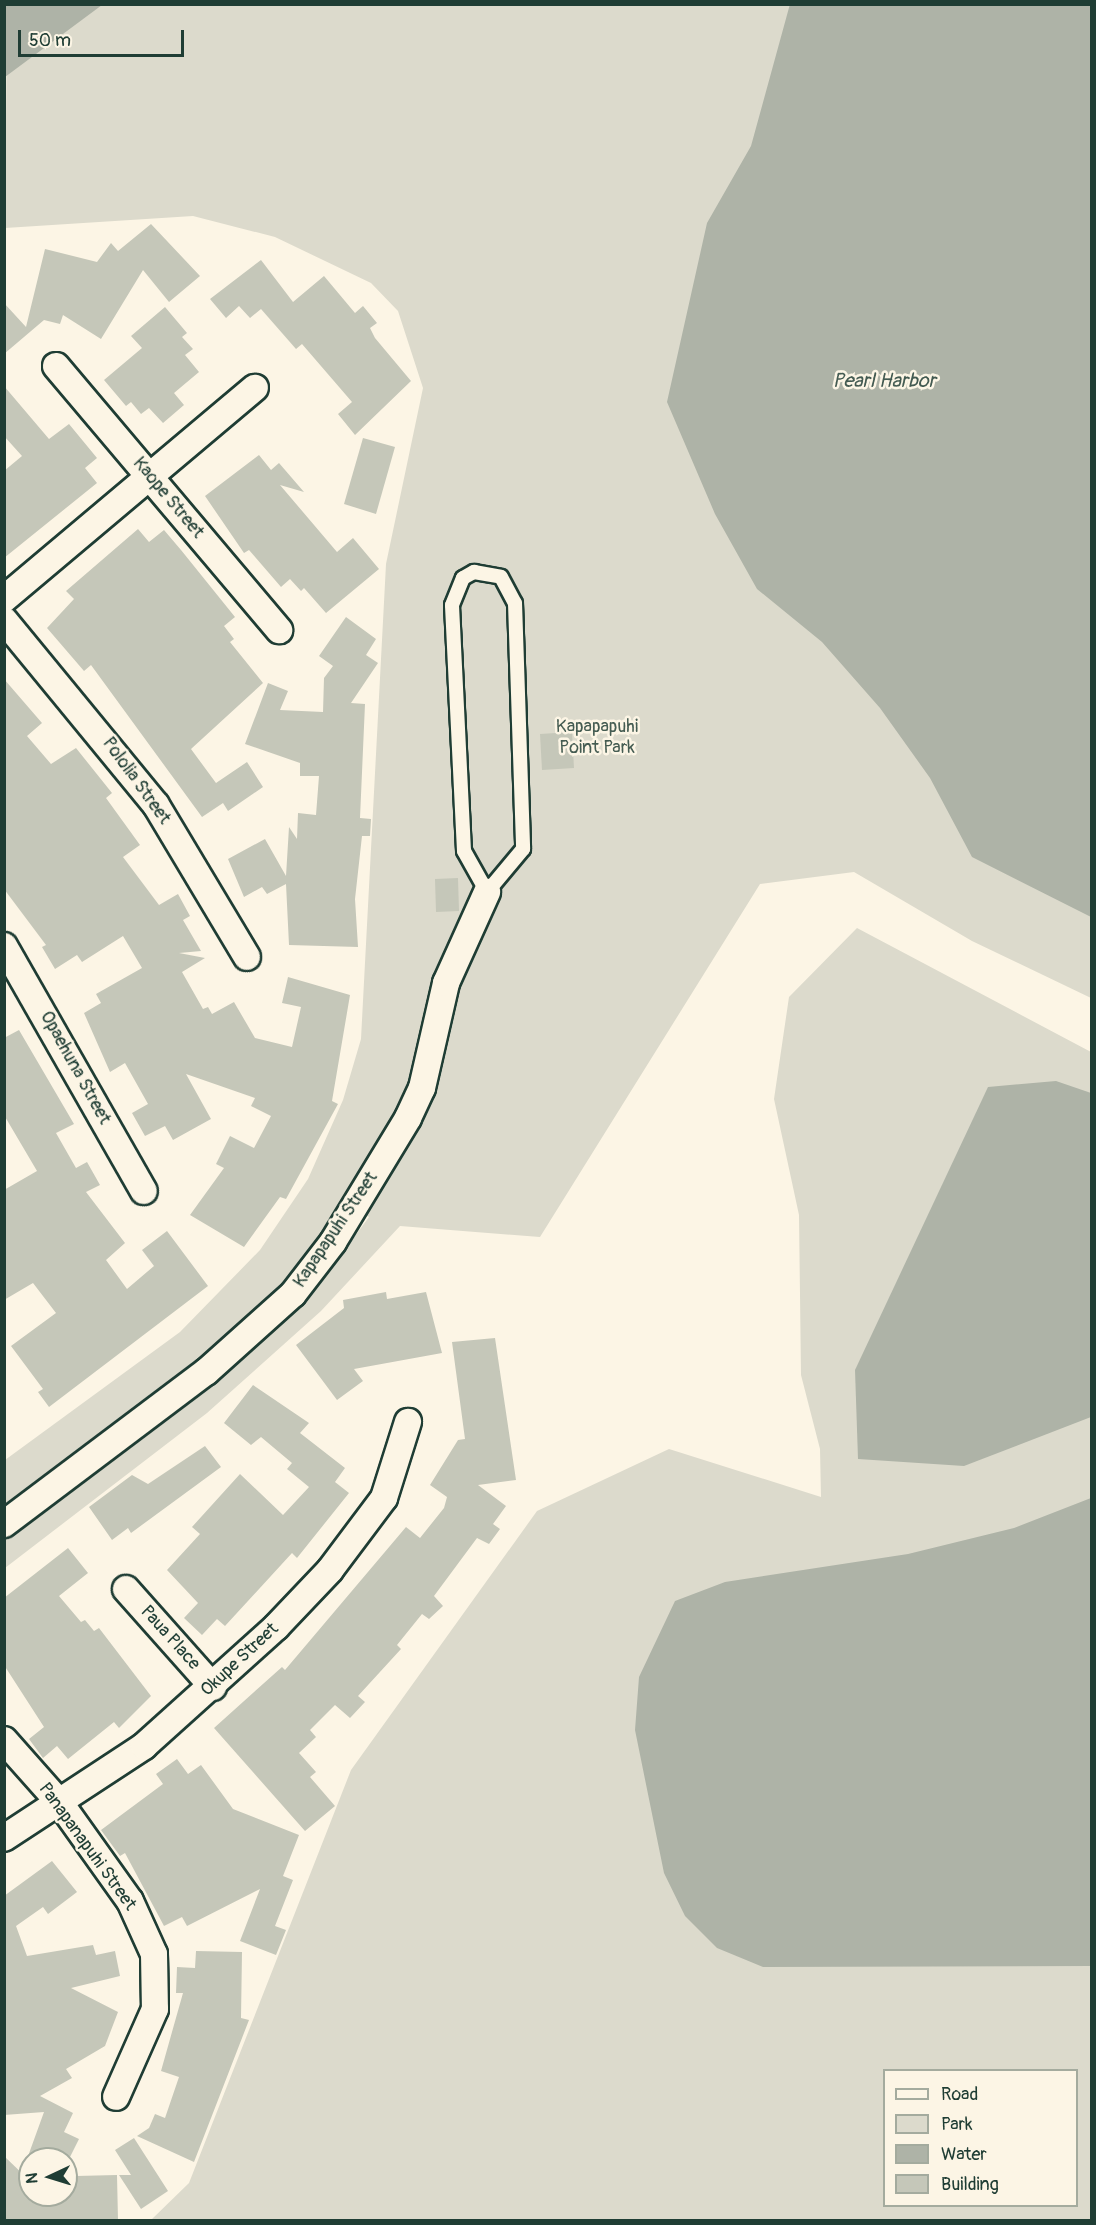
<!DOCTYPE html>
<html>
<head>
<meta charset="utf-8">
<style>
  body { margin:0 }
  #map { position:relative; width:1096px; height:2225px; overflow:hidden; background:#fcf5e5; font-family:Pangolin,sans-serif }
  div>[style] { position:absolute }
  [style*='--x'] { left:calc(var(--x)*1px); top:calc(var(--y)*1px); width:calc(var(--w)*1px); rotate:calc(var(--a)*1deg) }
  .green>* { inset:0; background:#dcdacc }
  .water>* { inset:0; background:#aeb3a7 }
  .building>* { inset:0; background:#c5c7b9 }
  .roads { filter:drop-shadow(2px 0 #1f3d34) drop-shadow(-2px 0 #1f3d34) drop-shadow(0 2px #1f3d34) drop-shadow(0 -2px #1f3d34) }
  .service>* { height:14px; margin:-7px; padding:0 7px; transform-origin:7px; border-radius:7px; background:#fcf5e5 }
  .minor>* { height:26px; margin:-13px; padding:0 13px; transform-origin:13px; border-radius:13px; background:#fcf5e5 }
  span { translate:-50% -50%; white-space:nowrap; text-align:center; line-height:1.15; -webkit-text-stroke:5px #fcf5e5; paint-order:stroke }
  .street-label { font-size:18px; color:#1f3d34 }
  .park-label { font-size:18px; color:#455c52 }
  .water-label { font-size:20px; color:#435a51; font-style:italic }
  .frame { position:absolute; inset:0; border:6px solid #1f3d34; pointer-events:none }
  .legend { position:absolute; left:883px; top:2069px; width:195px; height:138px; box-sizing:border-box; background:#fcf5e5; border:2px solid #a4ab9e; margin:0; padding:8px 10px; list-style:none; font-size:18px; color:#1f3d34 }
  .legend li { display:flex; align-items:center; gap:12px; height:30px }
  .legend b { width:30px; border:2px solid #a4ab9e }
  .north { position:absolute; left:18px; top:2147px; width:60px; height:60px; box-sizing:border-box; background:#fcf5e5; border:2px solid #a4ab9e; border-radius:50%; rotate:266deg; font-size:16px; font-weight:700; line-height:24px; text-align:center; color:#1f3d34 }
  .north::after { content:''; display:block; margin:auto; width:21px; height:27px; background:#1f3d34; clip-path:polygon(50% 0,100% 100%,50% 72%,0 100%) }
  .scale { position:absolute; left:18px; top:30px; width:166px; height:27px; box-sizing:border-box; border:3px solid #1f3d34; border-top:0; padding-left:8px; font-size:18px; line-height:21px; white-space:nowrap; color:#1f3d34; -webkit-text-stroke:4px #fcf5e5; paint-order:stroke }
</style>
</head>
<body>
<div id="map">
  <div class="green">
    <i style="clip-path:polygon(7px 4px,835px 5px,1091px 879px,1091px 998px,972px 941px,854px 872px,760px 884px,540px 1237px,400px 1226px,321px 1311px,207px 1413px,5px 1568px,5px 1539px,235px 1364px,329px 1271px,369px 1217px,345px 1202px,283px 1289px,201px 1362px,5px 1511px,5px 1460px,180px 1332px,260px 1250px,308px 1179px,343px 1100px,361px 1039px,386px 564px,423px 388px,398px 311px,371px 283px,275px 237px,193px 216px,5px 228px)"></i>
    <i style="clip-path:polygon(evenodd,857px 928px,1091px 1052px,1091px 2220px,151px 2220px,189px 2183px,351px 1770px,537px 1511px,669px 1449px,821px 1497px,820px 1449px,801px 1375px,799px 1215px,774px 1099px,789px 997px,857px 928px,884px 2070px,1076px 2070px,1076px 2206px,884px 2206px,884px 2070px)"></i>
  </div>
  <div class="water">
    <i style="clip-path:polygon(5px 4px,102px 4px,102px 5px,5px 77px)"></i>
    <i style="clip-path:polygon(790px 4px,1091px 5px,1091px 917px,972px 857px,930px 778px,880px 708px,822px 642px,757px 589px,715px 514px,667px 402px,707px 223px,751px 146px)"></i>
    <i style="clip-path:polygon(1056px 1081px,1091px 1093px,1091px 1417px,964px 1466px,858px 1459px,855px 1370px,988px 1087px)"></i>
    <i style="clip-path:polygon(1091px 1498px,1091px 1966px,763px 1967px,717px 1948px,685px 1916px,664px 1873px,635px 1730px,639px 1677px,675px 1601px,725px 1582px,908px 1554px,1014px 1528px)"></i>
  </div>
  <div class="building">
    <i style="clip-path:polygon(151px 224px,200px 276px,169px 302px,143px 270px,101px 339px,63px 315px,60px 324px,44px 320px,4px 354px,4px 303px,26px 327px,45px 249px,97px 262px,111px 243px,118px 251px)"></i>
    <i style="clip-path:polygon(261px 260px,293px 302px,324px 276px,355px 313px,363px 306px,377px 323px,370px 328px,375px 338px,411px 381px,355px 435px,338px 414px,352px 402px,302px 344px,296px 349px,261px 309px,250px 318px,239px 306px,226px 318px,210px 299px)"></i>
    <i style="clip-path:polygon(165px 307px,187px 333px,182px 337px,193px 349px,185px 355px,199px 372px,174px 393px,184px 405px,163px 423px,149px 408px,141px 414px,131px 402px,126px 406px,104px 380px,142px 348px,131px 336px)"></i>
    <i style="clip-path:polygon(4px 386px,49px 439px,69px 424px,97px 458px,85px 468px,97px 483px,4px 558px,4px 471px,22px 456px,4px 436px)"></i>
    <i style="clip-path:polygon(363px 438px,395px 447px,376px 514px,344px 504px)"></i>
    <i style="clip-path:polygon(259px 455px,271px 470px,279px 463px,304px 492px,280px 485px,337px 552px,353px 538px,379px 569px,326px 613px,304px 588px,301px 591px,290px 579px,281px 587px,249px 550px,244px 553px,205px 496px)"></i>
    <i style="clip-path:polygon(138px 529px,149px 542px,164px 530px,181px 550px,235px 617px,224px 626px,234px 639px,230px 642px,263px 683px,191px 749px,216px 783px,247px 762px,263px 787px,228px 811px,223px 803px,202px 817px,91px 665px,84px 671px,47px 628px,74px 599px,66px 591px)"></i>
    <i style="clip-path:polygon(346px 617px,376px 639px,366px 655px,378px 663px,351px 703px,365px 704px,360px 818px,371px 819px,370px 836px,362px 836px,355px 899px,358px 947px,289px 945px,286px 884px,267px 894px,262px 887px,244px 897px,228px 859px,265px 839px,286px 876px,289px 827px,297px 839px,298px 813px,316px 815px,319px 776px,300px 776px,300px 763px,245px 744px,268px 683px,288px 691px,280px 710px,323px 712px,324px 678px,333px 666px,319px 656px)"></i>
    <i style="clip-path:polygon(4px 679px,42px 723px,27px 736px,51px 764px,76px 748px,112px 793px,106px 798px,140px 845px,123px 857px,159px 905px,178px 894px,190px 916px,183px 920px,201px 951px,179px 953px,205px 958px,182px 972px,203px 1009px,208px 1007px,212px 1014px,234px 1002px,255px 1038px,292px 1047px,301px 1007px,282px 1003px,288px 977px,350px 995px,332px 1101px,338px 1104px,286px 1199px,280px 1197px,244px 1247px,190px 1215px,224px 1168px,216px 1164px,230px 1136px,254px 1148px,271px 1116px,251px 1106px,255px 1098px,186px 1074px,211px 1119px,173px 1140px,165px 1126px,145px 1136px,132px 1113px,148px 1104px,125px 1063px,110px 1072px,84px 1013px,101px 1003px,96px 994px,142px 968px,123px 936px,82px 962px,77px 955px,55px 969px,42px 947px,46px 945px,4px 889px)"></i>
    <i style="clip-path:polygon(572px 732px,574px 768px,542px 770px,540px 734px)"></i>
    <i style="clip-path:polygon(458px 878px,459px 911px,436px 912px,435px 879px)"></i>
    <i style="clip-path:polygon(19px 1030px,74px 1124px,56px 1133px,76px 1168px,87px 1162px,100px 1185px,86px 1192px,125px 1243px,106px 1260px,127px 1289px,154px 1266px,142px 1250px,167px 1231px,208px 1286px,49px 1407px,38px 1392px,43px 1389px,11px 1346px,56px 1313px,33px 1283px,4px 1300px,4px 1190px,37px 1171px,4px 1115px,4px 1038px)"></i>
    <i style="clip-path:polygon(386px 1292px,387px 1299px,426px 1292px,442px 1353px,354px 1369px,363px 1381px,337px 1400px,296px 1345px,344px 1308px,343px 1300px)"></i>
    <i style="clip-path:polygon(495px 1338px,516px 1480px,478px 1485px,506px 1506px,493px 1524px,500px 1529px,489px 1544px,477px 1538px,434px 1596px,443px 1606px,429px 1619px,422px 1614px,397px 1645px,401px 1649px,358px 1696px,365px 1702px,350px 1718px,335px 1705px,310px 1730px,316px 1737px,299px 1753px,316px 1772px,310px 1777px,335px 1806px,305px 1831px,214px 1728px,282px 1667px,285px 1670px,406px 1527px,420px 1538px,444px 1508px,447px 1497px,430px 1485px,458px 1440px,465px 1439px,452px 1342px)"></i>
    <i style="clip-path:polygon(253px 1385px,309px 1423px,300px 1433px,345px 1468px,335px 1482px,349px 1493px,297px 1558px,292px 1553px,225px 1626px,217px 1619px,202px 1635px,184px 1618px,198px 1603px,167px 1570px,200px 1534px,192px 1527px,240px 1474px,283px 1515px,309px 1487px,287px 1469px,292px 1463px,261px 1437px,251px 1445px,224px 1423px)"></i>
    <i style="clip-path:polygon(205px 1446px,221px 1467px,131px 1533px,128px 1528px,112px 1540px,89px 1507px,132px 1475px,148px 1484px)"></i>
    <i style="clip-path:polygon(68px 1548px,88px 1573px,59px 1596px,81px 1622px,85px 1620px,94px 1631px,99px 1628px,151px 1696px,119px 1728px,114px 1722px,68px 1759px,57px 1746px,43px 1758px,29px 1739px,44px 1727px,4px 1665px,4px 1598px)"></i>
    <i style="clip-path:polygon(177px 1759px,188px 1774px,201px 1765px,233px 1809px,299px 1835px,283px 1876px,293px 1880px,275px 1926px,286px 1930px,276px 1955px,240px 1941px,260px 1889px,187px 1926px,182px 1917px,164px 1926px,125px 1853px,120px 1856px,101px 1830px,163px 1784px,156px 1774px)"></i>
    <i style="clip-path:polygon(52px 1861px,77px 1892px,48px 1914px,43px 1907px,16px 1926px,27px 1956px,93px 1945px,96px 1955px,115px 1951px,120px 1976px,71px 1988px,118px 2012px,105px 2046px,66px 2069px,72px 2078px,40px 2096px,73px 2113px,64px 2132px,79px 2139px,69px 2159px,27px 2159px,44px 2112px,4px 2115px,4px 1896px)"></i>
    <i style="clip-path:polygon(196px 1951px,242px 1952px,241px 2018px,249px 2020px,194px 2162px,137px 2136px,149px 2128px,155px 2114px,165px 2118px,179px 2077px,161px 2071px,183px 1993px,176px 1993px,177px 1967px,195px 1968px)"></i>
    <i style="clip-path:polygon(134px 2138px,168px 2191px,141px 2209px,119px 2175px,131px 2175px,115px 2150px)"></i>
    <i style="clip-path:polygon(4px 2156px,30px 2181px,30px 2195px,66px 2195px,66px 2182px,76px 2176px,117px 2175px,118px 2220px,4px 2220px)"></i>
  </div>
  <div class="roads">
    <div class="service">
      <i style="--x:474;--y:572;--w:27;--a:10"></i>
      <i style="--x:501;--y:577;--w:30;--a:62"></i>
      <i style="--x:515;--y:603;--w:246;--a:88.1"></i>
      <i style="--x:523;--y:849;--w:56;--a:129.9"></i>
      <i style="--x:487;--y:892;--w:47;--a:-119.3"></i>
      <i style="--x:464;--y:851;--w:246;--a:-92.8"></i>
      <i style="--x:452;--y:605;--w:29;--a:-68"></i>
      <i style="--x:463;--y:578;--w:13;--a:-29"></i>
    </div>
    <div class="minor">
      <i style="--x:56;--y:366;--w:346;--a:49.8"></i>
      <i style="--x:4;--y:599;--w:328;--a:-40.1"></i>
      <i style="--x:4;--y:620;--w:239;--a:50.6"></i>
      <i style="--x:156;--y:805;--w:177;--a:59.1"></i>
      <i style="--x:4;--y:946;--w:282;--a:60.3"></i>
      <i style="--x:4;--y:1524;--w:253;--a:-37"></i>
      <i style="--x:206;--y:1372;--w:117;--a:-41.9"></i>
      <i style="--x:293;--y:1294;--w:66;--a:-52.4"></i>
      <i style="--x:333;--y:1242;--w:145;--a:-58.8"></i>
      <i style="--x:408;--y:1118;--w:33;--a:-65"></i>
      <i style="--x:422;--y:1088;--w:108;--a:-77.1"></i>
      <i style="--x:446;--y:983;--w:100;--a:-65.7"></i>
      <i style="--x:126;--y:1589;--w:131;--a:48.4"></i>
      <i style="--x:4;--y:1740;--w:84;--a:48.4"></i>
      <i style="--x:60;--y:1803;--w:120;--a:54.5"></i>
      <i style="--x:130;--y:1901;--w:58;--a:65.6"></i>
      <i style="--x:154;--y:1954;--w:55;--a:89"></i>
      <i style="--x:155;--y:2009;--w:96;--a:113.9"></i>
      <i style="--x:4;--y:1838;--w:168;--a:-33.3"></i>
      <i style="--x:144;--y:1746;--w:178;--a:-42"></i>
      <i style="--x:276;--y:1627;--w:79;--a:-46.5"></i>
      <i style="--x:330;--y:1570;--w:90;--a:-53.1"></i>
      <i style="--x:384;--y:1498;--w:80;--a:-72.5"></i>
    </div>
  </div>
  <div class="street-label">
    <span style="left:168px;top:498px;rotate:50deg">Kaope Street</span>
    <span style="left:136px;top:781px;rotate:54deg">Pololia Street</span>
    <span style="left:75px;top:1068px;rotate:61deg">Opaehuna Street</span>
    <span style="left:336px;top:1230px;rotate:-56deg">Kapapapuhi Street</span>
    <span style="left:170px;top:1638px;rotate:48deg">Paua Place</span>
    <span style="left:240px;top:1660px;rotate:-43deg">Okupe Street</span>
    <span style="left:87px;top:1847px;rotate:54deg">Panapanapuhi Street</span>
  </div>
  <div class="park-label">
    <span style="left:597px;top:738px">Kapapapuhi<br>Point Park</span>
  </div>
  <div class="water-label">
    <span style="left:884px;top:380px">Pearl Harbor</span>
  </div>
  <div class="frame"></div>
  <ul class="legend">
  <li><b style="height:8px;background:#fcf5e5"></b>Road</li>
  <li><b style="height:16px;background:#dcdacc"></b>Park</li>
  <li><b style="height:16px;background:#aeb3a7"></b>Water</li>
  <li><b style="height:16px;background:#c5c7b9"></b>Building</li>
  </ul>
  <div class="north">N</div>
  <div class="scale">50 m</div>
</div>
</body>
</html>
